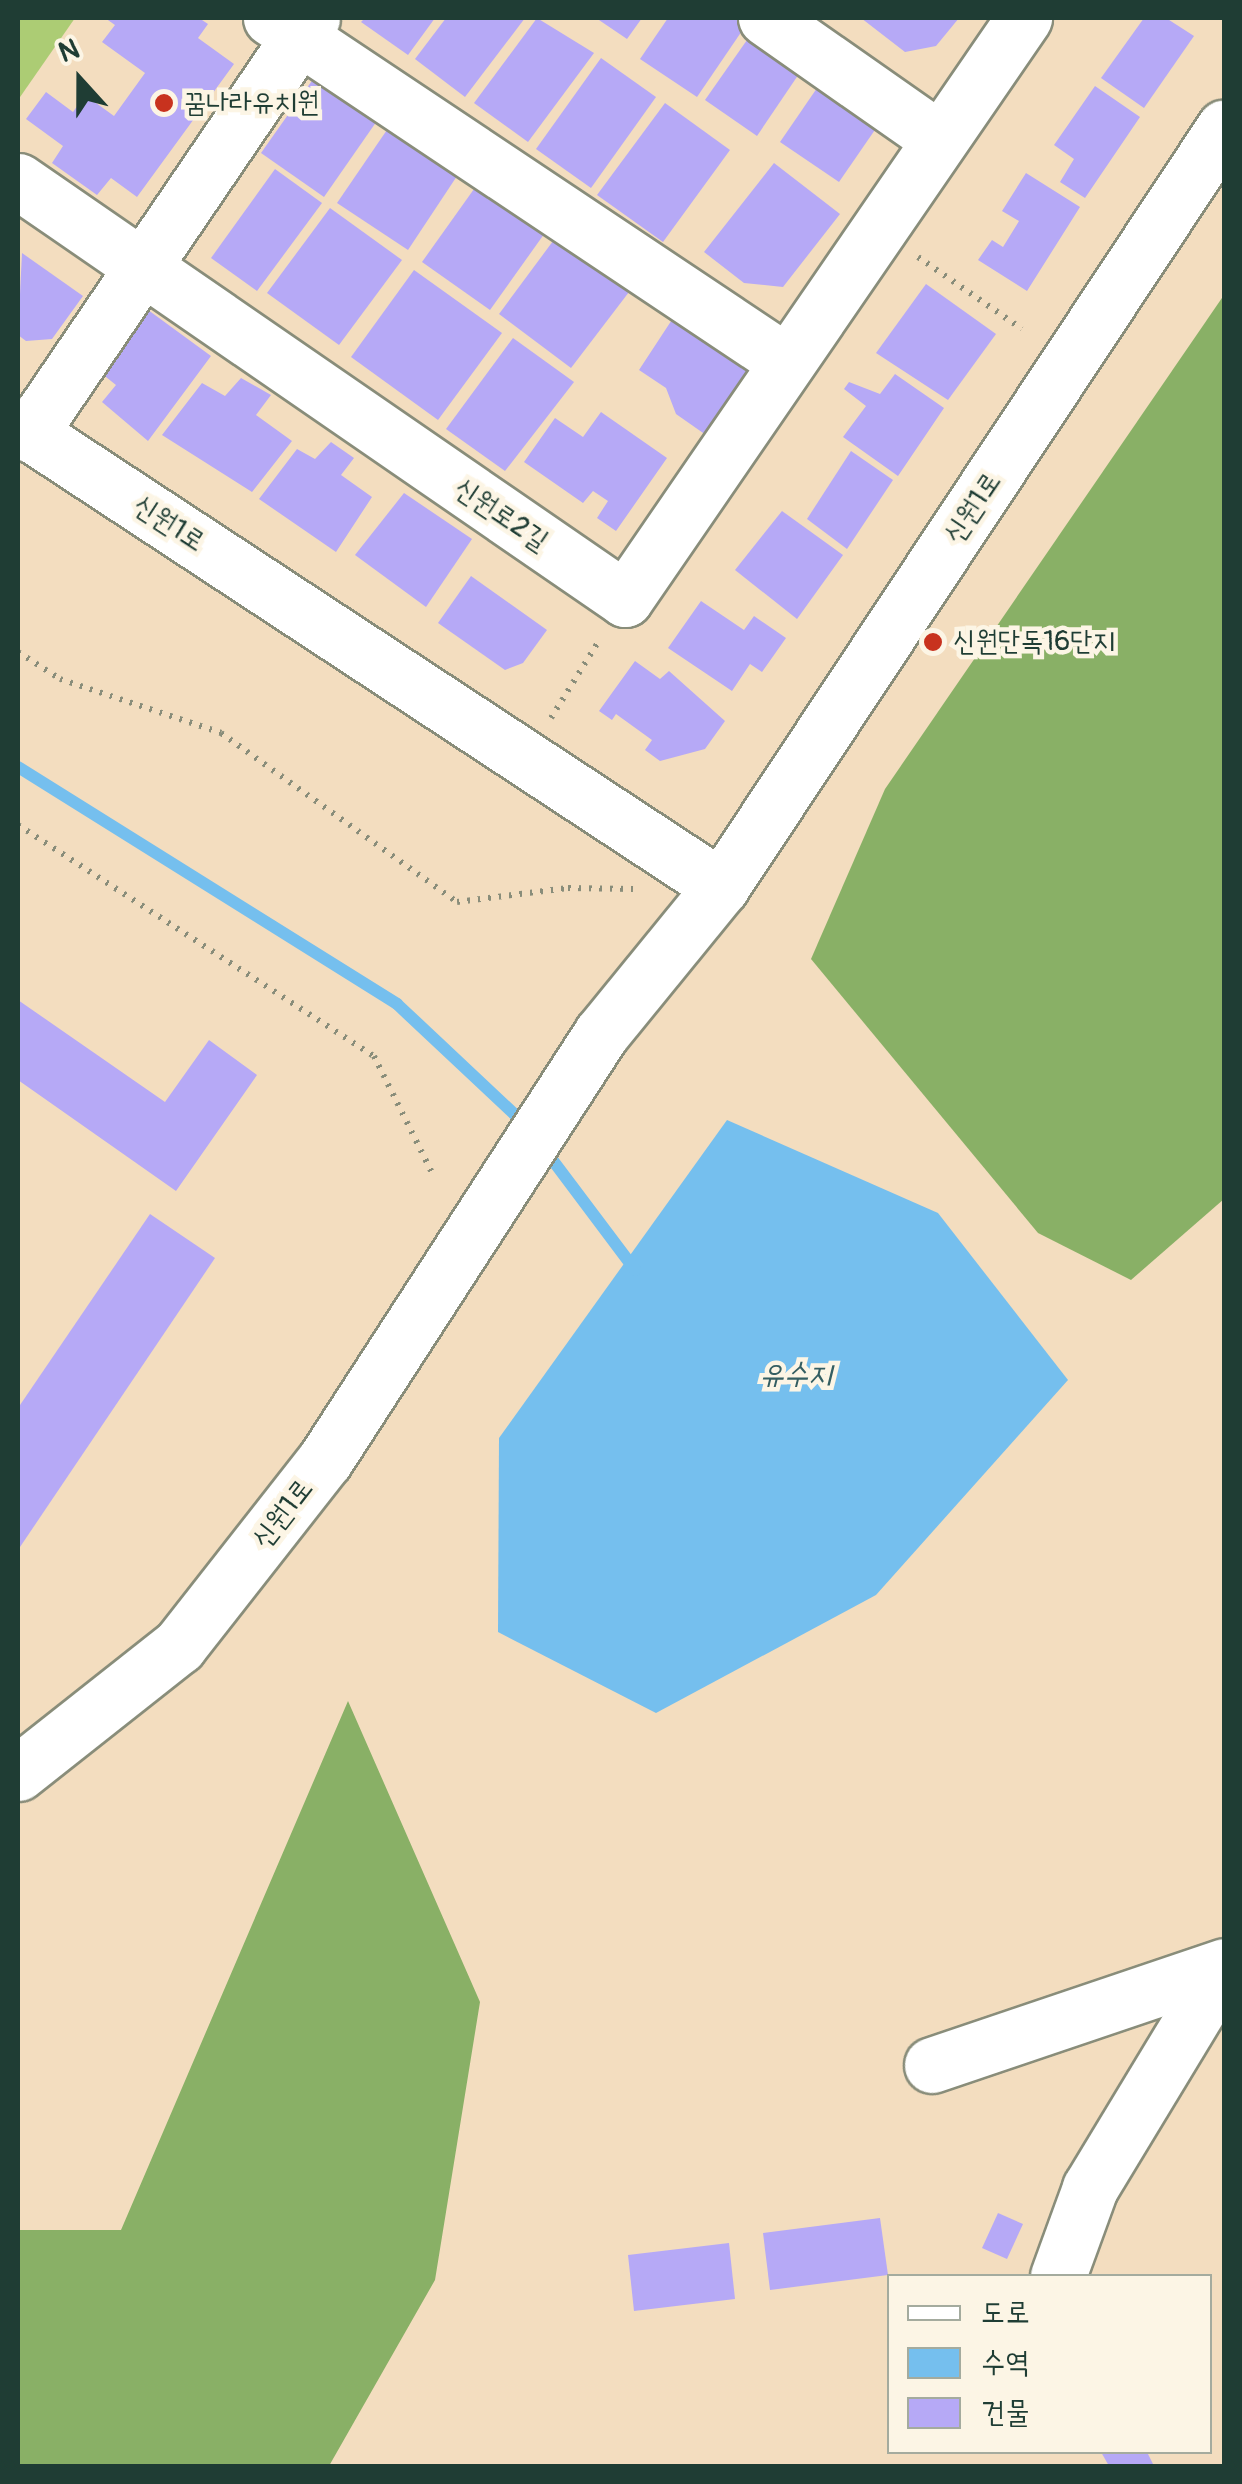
<!DOCTYPE html>
<html>
<head>
<meta charset="utf-8">
<style>
  body { margin:0 }
  #map { position:relative; width:1242px; height:2484px; overflow:hidden; background:#f3ddbf; font-family:Pangolin,"Poor Story",sans-serif }
  div>[style] { position:absolute }
  [style*='--x'] { left:calc(var(--x)*1px); top:calc(var(--y)*1px); width:calc(var(--w)*1px); rotate:calc(var(--a)*1deg) }
  .green>* { inset:0; background:#accc74 }
  .forest>* { inset:0; background:#89b066 }
  .water>* { inset:0; background:#75bfee }
  .stream>* { height:12px; margin:-6px; padding:0 6px; transform-origin:6px; border-radius:6px; background:#75bfee }
  .building>* { inset:0; background:#b6a9f6 }
  .path>* { height:6px; margin-top:-3px; transform-origin:0; background:repeating-linear-gradient(90deg,#898d7a 0 2.5px,transparent 0 10.5px) }
  .roads { filter:drop-shadow(2px 0 #898d7a) drop-shadow(-2px 0 #898d7a) drop-shadow(0 2px #898d7a) drop-shadow(0 -2px #898d7a) }
  .minor>* { height:55px; margin:-27.5px; padding:0 27.5px; transform-origin:27.5px; border-radius:27.5px; background:#fff }
  .dots>* { width:28px; height:28px; translate:-50% -50%; box-sizing:border-box; border:5px solid #fcf5e5; border-radius:50% }
  span { translate:-50% -50%; white-space:nowrap; text-align:center; line-height:1.15; -webkit-text-stroke:9px #fcf5e5; paint-order:stroke }
  .poi-label { font-size:28px; color:#1f3d34 }
  .left { translate:0 -50%; text-align:left }
  .street-label { font-size:28px; color:#1f3d34 }
  .water-label { font-size:30px; color:#345e62; font-style:italic }
  .frame { position:absolute; inset:0; border:20px solid #1f3d34; pointer-events:none }
  .legend { position:absolute; left:887px; top:2274px; width:325px; height:180px; box-sizing:border-box; background:#fcf5e5; border:2px solid #a4ab9e; margin:0; padding:12px 18px; list-style:none; font-size:30px; color:#1f3d34 }
  .legend li { display:flex; align-items:center; gap:20px; height:50px }
  .legend b { width:50px; border:2px solid #a4ab9e }
  .north { position:absolute; left:30px; top:30px; width:100px; height:100px; -webkit-text-stroke:8px #fcf5e5; paint-order:stroke; rotate:339deg; font-size:28px; font-weight:700; line-height:40px; text-align:center; color:#1f3d34 }
  .north::after { content:''; display:block; margin:auto; width:35px; height:45px; background:#1f3d34; clip-path:polygon(50% 0,100% 100%,50% 72%,0 100%) }
</style>
</head>
<body>
<div id="map">
  <div class="green">
    <i style="clip-path:polygon(18px 18px,75px 18px,18px 100px)"></i>
  </div>
  <div class="forest">
    <i style="clip-path:polygon(1224px 295px,1224px 1199px,1131px 1280px,1038px 1233px,811px 959px,885px 789px)"></i>
    <i style="clip-path:polygon(348px 1701px,480px 2002px,435px 2280px,329px 2466px,18px 2466px,18px 2230px,121px 2230px)"></i>
  </div>
  <div class="water">
    <i style="clip-path:polygon(727px 1120px,938px 1213px,1068px 1380px,876px 1595px,656px 1713px,498px 1632px,499px 1438px)"></i>
  </div>
  <div class="stream">
    <i style="--x:18;--y:767;--w:447;--a:32"></i>
    <i style="--x:397;--y:1004;--w:178;--a:43.2"></i>
    <i style="--x:542;--y:1146;--w:155;--a:53.1"></i>
  </div>
  <div class="building">
    <i style="clip-path:polygon(105px 18px,199px 18px,208px 24px,198px 38px,234px 64px,137px 197px,111px 178px,97px 195px,52px 163px,63px 146px,26px 119px,46px 92px,73px 112px,85px 95px,114px 116px,145px 73px,102px 42px,115px 25px)"></i>
    <i style="clip-path:polygon(365px 18px,435px 18px,408px 55px,361px 22px)"></i>
    <i style="clip-path:polygon(446px 18px,525px 18px,465px 97px,415px 59px)"></i>
    <i style="clip-path:polygon(537px 18px,594px 53px,528px 142px,474px 103px)"></i>
    <i style="clip-path:polygon(596px 18px,642px 18px,627px 39px)"></i>
    <i style="clip-path:polygon(668px 18px,735px 18px,746px 25px,697px 97px,640px 59px)"></i>
    <i style="clip-path:polygon(861px 18px,959px 18px,936px 46px,905px 52px)"></i>
    <i style="clip-path:polygon(1144px 18px,1166px 18px,1194px 36px,1144px 108px,1101px 78px)"></i>
    <i style="clip-path:polygon(754px 30px,805px 65px,757px 136px,705px 100px)"></i>
    <i style="clip-path:polygon(601px 58px,656px 97px,591px 188px,536px 149px)"></i>
    <i style="clip-path:polygon(316px 75px,379px 118px,324px 197px,261px 153px)"></i>
    <i style="clip-path:polygon(826px 75px,879px 124px,839px 182px,780px 142px)"></i>
    <i style="clip-path:polygon(1095px 86px,1140px 117px,1085px 198px,1060px 182px,1074px 159px,1054px 145px)"></i>
    <i style="clip-path:polygon(665px 103px,730px 150px,663px 242px,597px 195px)"></i>
    <i style="clip-path:polygon(391px 124px,461px 170px,408px 250px,337px 203px)"></i>
    <i style="clip-path:polygon(774px 163px,840px 214px,783px 287px,744px 283px,704px 252px)"></i>
    <i style="clip-path:polygon(275px 169px,322px 203px,257px 291px,211px 258px)"></i>
    <i style="clip-path:polygon(1026px 173px,1080px 207px,1027px 291px,978px 260px,992px 240px,1003px 247px,1019px 221px,1002px 211px)"></i>
    <i style="clip-path:polygon(479px 182px,547px 230px,490px 310px,422px 262px)"></i>
    <i style="clip-path:polygon(330px 208px,402px 260px,339px 345px,267px 293px)"></i>
    <i style="clip-path:polygon(556px 237px,629px 292px,571px 368px,499px 314px)"></i>
    <i style="clip-path:polygon(22px 253px,83px 296px,52px 339px,26px 341px,18px 335px)"></i>
    <i style="clip-path:polygon(414px 270px,502px 333px,438px 420px,351px 357px)"></i>
    <i style="clip-path:polygon(926px 284px,996px 334px,948px 400px,876px 353px)"></i>
    <i style="clip-path:polygon(144px 307px,211px 356px,148px 441px,102px 402px,116px 385px,101px 373px)"></i>
    <i style="clip-path:polygon(679px 309px,756px 359px,716px 442px,676px 414px,666px 388px,639px 370px)"></i>
    <i style="clip-path:polygon(513px 338px,574px 382px,505px 471px,446px 429px)"></i>
    <i style="clip-path:polygon(895px 374px,944px 408px,898px 476px,843px 437px,866px 406px,844px 389px,849px 382px,880px 394px)"></i>
    <i style="clip-path:polygon(241px 378px,271px 395px,256px 415px,292px 441px,252px 492px,162px 435px,202px 383px,225px 396px)"></i>
    <i style="clip-path:polygon(601px 412px,667px 458px,616px 531px,597px 518px,608px 501px,593px 491px,583px 503px,524px 462px,555px 418px,583px 437px)"></i>
    <i style="clip-path:polygon(331px 442px,354px 458px,341px 475px,372px 497px,336px 552px,259px 499px,297px 449px,315px 459px)"></i>
    <i style="clip-path:polygon(851px 451px,893px 480px,847px 549px,807px 519px)"></i>
    <i style="clip-path:polygon(404px 493px,472px 539px,426px 607px,355px 555px)"></i>
    <i style="clip-path:polygon(782px 511px,843px 555px,797px 619px,735px 570px)"></i>
    <i style="clip-path:polygon(471px 576px,547px 630px,523px 663px,505px 670px,438px 623px)"></i>
    <i style="clip-path:polygon(701px 601px,744px 630px,754px 616px,786px 638px,762px 672px,750px 664px,732px 691px,668px 648px)"></i>
    <i style="clip-path:polygon(635px 661px,660px 679px,669px 671px,725px 721px,705px 749px,660px 761px,645px 750px,652px 740px,616px 714px,612px 720px,599px 711px)"></i>
    <i style="clip-path:polygon(18px 1000px,165px 1102px,209px 1040px,257px 1075px,176px 1191px,18px 1080px)"></i>
    <i style="clip-path:polygon(150px 1214px,215px 1258px,18px 1550px,18px 1408px)"></i>
    <i style="clip-path:polygon(998px 2213px,1023px 2224px,1007px 2259px,982px 2248px)"></i>
    <i style="clip-path:polygon(880px 2218px,888px 2275px,770px 2290px,763px 2233px)"></i>
    <i style="clip-path:polygon(729px 2243px,735px 2299px,634px 2311px,628px 2255px)"></i>
    <i style="clip-path:polygon(1101px 2452px,1147px 2452px,1154px 2466px,1109px 2466px)"></i>
  </div>
  <div class="path">
    <i style="--x:918;--y:257;--w:126;--a:34.7"></i>
    <i style="--x:18;--y:652;--w:50;--a:32.7"></i>
    <i style="--x:60;--y:679;--w:170;--a:18.5"></i>
    <i style="--x:221;--y:733;--w:290;--a:35.6"></i>
    <i style="--x:457;--y:902;--w:112;--a:-7.2"></i>
    <i style="--x:568;--y:888;--w:65;--a:0.9"></i>
    <i style="--x:551;--y:718;--w:93;--a:-58.2"></i>
    <i style="--x:18;--y:825;--w:424;--a:33"></i>
    <i style="--x:374;--y:1056;--w:135;--a:63.6"></i>
  </div>
  <div class="roads">
    <div class="minor">
      <i style="--x:271;--y:18;--w:618;--a:33.72"></i>
      <i style="--x:766;--y:18;--w:208;--a:35"></i>
      <i style="--x:18;--y:181;--w:737;--a:34.55"></i>
      <i style="--x:625;--y:599;--w:705;--a:-55.52"></i>
      <i style="--x:18;--y:425;--w:841;--a:33.31"></i>
      <i style="--x:29;--y:434;--w:503;--a:-55.77"></i>
      <i style="--x:18;--y:1773;--w:205;--a:-38.3"></i>
      <i style="--x:179;--y:1646;--w:236;--a:-51.9"></i>
      <i style="--x:325;--y:1460;--w:508;--a:-57.06"></i>
      <i style="--x:601;--y:1034;--w:190;--a:-50.8"></i>
      <i style="--x:721;--y:887;--w:911;--a:-56.47"></i>
      <i style="--x:932;--y:2065;--w:308;--a:-18.7"></i>
      <i style="--x:1058;--y:2276;--w:94;--a:-70"></i>
      <i style="--x:1090;--y:2188;--w:258;--a:-58.8"></i>
    </div>
  </div>
  <div class="dots">
    <i style="left:164px;top:103px;background:#c8321e"></i>
    <i style="left:933px;top:642px;background:#c8321e"></i>
  </div>
  <div class="poi-label">
    <span class="left" style="left:184px;top:103px">꿈나라유치원</span>
    <span class="left" style="left:953px;top:642px">신원단독16단지</span>
  </div>
  <div class="street-label">
    <span style="left:973px;top:508px;rotate:-56deg">신원1로</span>
    <span style="left:501px;top:515px;rotate:34deg">신원로2길</span>
    <span style="left:169px;top:524px;rotate:33deg">신원1로</span>
    <span style="left:283px;top:1514px;rotate:-52deg">신원1로</span>
  </div>
  <div class="water-label">
    <span style="left:796px;top:1375px">유수지</span>
  </div>
  <div class="frame"></div>
  <ul class="legend">
  <li><b style="height:12px;background:#fff"></b>도로</li>
  <li><b style="height:28px;background:#75bfee"></b>수역</li>
  <li><b style="height:28px;background:#b6a9f6"></b>건물</li>
  </ul>
  <div class="north">N</div>
</div>
</body>
</html>
